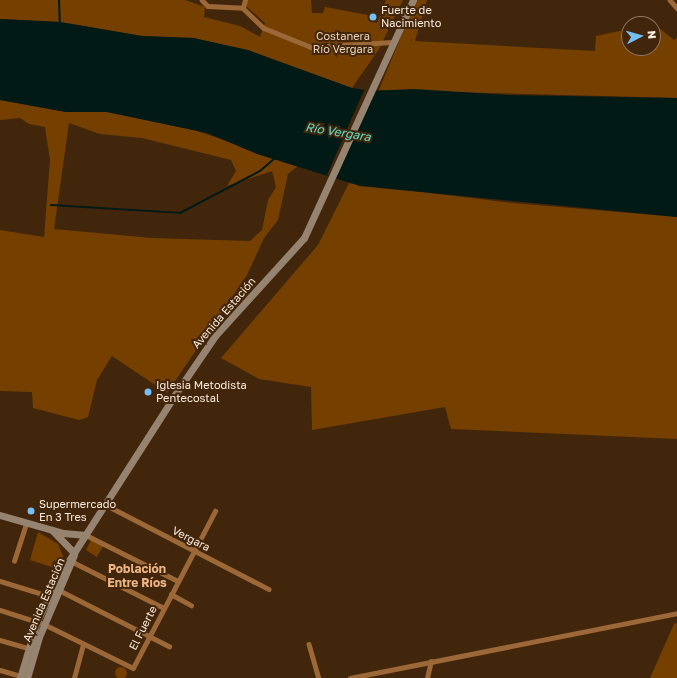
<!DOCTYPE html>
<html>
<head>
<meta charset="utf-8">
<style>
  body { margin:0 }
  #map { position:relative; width:677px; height:678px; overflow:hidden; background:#42260c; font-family:"Golos Text",sans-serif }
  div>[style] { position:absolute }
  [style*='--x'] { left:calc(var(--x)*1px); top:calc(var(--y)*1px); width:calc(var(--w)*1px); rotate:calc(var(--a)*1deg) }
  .green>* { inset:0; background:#753f00 }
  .round { border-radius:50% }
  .water>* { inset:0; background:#011a16 }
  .pier>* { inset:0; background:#42260c }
  .stream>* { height:2px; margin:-1px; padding:0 1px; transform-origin:1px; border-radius:1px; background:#011a16 }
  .street>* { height:4.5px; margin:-2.25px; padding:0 2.25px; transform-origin:2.25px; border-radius:2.25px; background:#9d6838 }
  .secondary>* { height:7px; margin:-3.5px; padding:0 3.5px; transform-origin:3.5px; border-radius:3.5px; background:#968471 }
  .dots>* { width:11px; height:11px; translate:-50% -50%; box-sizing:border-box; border:2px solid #42260c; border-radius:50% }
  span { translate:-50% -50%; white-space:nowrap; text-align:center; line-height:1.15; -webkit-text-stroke:4px #42260c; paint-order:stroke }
  .poi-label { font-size:11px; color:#fdebdc }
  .left { translate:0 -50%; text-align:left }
  .park-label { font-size:11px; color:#edd4bf }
  .street-label { font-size:11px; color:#fdebdc }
  .water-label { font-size:12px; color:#5fe3cd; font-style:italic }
  .neighbourhood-label { font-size:12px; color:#eeb483; font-weight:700 }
  .north { position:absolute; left:621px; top:16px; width:40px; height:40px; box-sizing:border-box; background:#42260c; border:1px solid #8d755f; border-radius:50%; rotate:84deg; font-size:11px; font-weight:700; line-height:16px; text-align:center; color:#fdebdc }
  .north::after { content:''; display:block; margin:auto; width:14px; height:18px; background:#74c0f6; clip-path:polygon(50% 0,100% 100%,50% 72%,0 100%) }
</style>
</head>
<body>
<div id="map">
  <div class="green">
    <i style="clip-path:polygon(0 0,185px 0,205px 7px,204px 17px,240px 26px,260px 37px,265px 23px,245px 5px,246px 0,311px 0,312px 13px,323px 13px,325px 7px,368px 15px,368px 20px,377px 23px,386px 0,403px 0,379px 49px,352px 88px,248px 51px,194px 38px,142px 36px,60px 22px,0 19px)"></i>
    <i style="clip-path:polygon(416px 0,427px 0,415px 41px,595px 51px,596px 36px,629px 29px,629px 48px,653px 48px,654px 24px,674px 40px,677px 38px,677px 98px,379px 90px)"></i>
    <i style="clip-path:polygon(evenodd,0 100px,66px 112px,107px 112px,194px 130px,299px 165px,288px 174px,278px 220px,264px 238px,247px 275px,167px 393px,112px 356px,97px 380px,88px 417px,79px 420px,33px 408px,32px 392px,0 391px,0 230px,44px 237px,50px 160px,45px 127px,29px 124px,20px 118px,0 120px,0 100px,69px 123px,100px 134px,142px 138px,231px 160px,236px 171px,227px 186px,272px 171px,276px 187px,268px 200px,262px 230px,250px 241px,152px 238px,54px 229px,69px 123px)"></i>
    <i style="clip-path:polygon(349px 183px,513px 203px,677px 217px,677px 439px,451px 429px,445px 407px,312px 430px,311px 387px,259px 379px,221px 358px,318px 245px)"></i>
    <i style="clip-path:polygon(38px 532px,58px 544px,63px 556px,61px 570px,30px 560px)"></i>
    <i style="clip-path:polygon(91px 540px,103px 546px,97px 557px,86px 550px)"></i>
    <i style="clip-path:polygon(677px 623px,677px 678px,650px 678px,674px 624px)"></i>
    <i class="round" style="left:115px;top:667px;width:12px;height:12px"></i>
  </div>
  <div class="water">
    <i style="clip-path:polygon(0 19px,60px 22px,142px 36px,193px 38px,248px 50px,352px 88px,371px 91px,414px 89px,508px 95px,677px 98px,677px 217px,360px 186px,257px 154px,207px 133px,107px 112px,66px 112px,0 100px)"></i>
  </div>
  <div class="pier">
    <i style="clip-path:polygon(365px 88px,375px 89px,336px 179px,327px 175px)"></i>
  </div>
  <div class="stream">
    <i style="--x:59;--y:0;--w:25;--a:88"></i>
    <i style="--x:51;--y:205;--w:129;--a:3.5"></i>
    <i style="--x:180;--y:213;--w:90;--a:-27.7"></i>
    <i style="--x:260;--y:171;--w:21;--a:-41"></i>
  </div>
  <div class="street">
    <i style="--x:202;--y:0;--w:8;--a:45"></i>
    <i style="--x:208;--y:6;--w:35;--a:3"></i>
    <i style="--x:670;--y:0;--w:11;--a:49"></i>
    <i style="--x:243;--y:8;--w:29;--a:44"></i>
    <i style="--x:264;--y:28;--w:51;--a:22"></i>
    <i style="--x:311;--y:47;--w:81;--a:-3.5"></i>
    <i style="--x:243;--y:8;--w:8;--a:-76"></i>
    <i style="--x:106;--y:505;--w:183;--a:27.3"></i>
    <i style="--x:86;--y:535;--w:103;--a:26.6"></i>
    <i style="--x:69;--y:560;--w:106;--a:26.8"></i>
    <i style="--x:14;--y:561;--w:40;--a:-72"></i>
    <i style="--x:0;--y:581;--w:51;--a:17"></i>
    <i style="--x:57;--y:589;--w:126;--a:27"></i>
    <i style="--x:171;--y:594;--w:23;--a:29"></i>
    <i style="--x:0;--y:610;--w:46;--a:17.7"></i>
    <i style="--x:44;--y:624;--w:99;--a:26.3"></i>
    <i style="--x:133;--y:668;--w:177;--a:-62.4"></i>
    <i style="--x:0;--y:640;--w:29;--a:16"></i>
    <i style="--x:309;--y:644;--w:35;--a:74"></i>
    <i style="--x:0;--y:670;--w:22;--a:16"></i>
    <i style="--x:74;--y:678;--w:35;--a:-75"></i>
    <i style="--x:350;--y:678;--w:333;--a:-11.2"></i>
    <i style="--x:427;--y:678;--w:17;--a:-77"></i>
  </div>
  <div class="secondary">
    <i style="--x:0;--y:515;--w:66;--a:15.9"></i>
    <i style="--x:63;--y:533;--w:23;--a:5"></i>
    <i style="--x:52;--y:530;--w:32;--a:46"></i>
    <i style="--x:20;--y:678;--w:59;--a:-73.4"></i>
    <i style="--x:37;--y:621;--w:54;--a:-63.4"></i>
    <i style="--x:61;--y:573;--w:210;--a:-57.4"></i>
    <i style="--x:174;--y:396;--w:73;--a:-55.7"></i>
    <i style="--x:215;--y:336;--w:132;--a:-47.8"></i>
    <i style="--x:304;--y:238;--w:262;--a:-65.4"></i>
    <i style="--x:27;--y:678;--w:43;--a:-73.7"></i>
    <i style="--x:39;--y:637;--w:89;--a:-66.9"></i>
  </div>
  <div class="dots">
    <i style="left:373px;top:17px;background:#74c0f6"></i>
    <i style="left:148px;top:392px;background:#74c0f6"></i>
    <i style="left:31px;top:511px;background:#74c0f6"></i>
  </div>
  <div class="poi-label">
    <span class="left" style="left:381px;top:17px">Fuerte de<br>Nacimiento</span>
    <span class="left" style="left:156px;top:392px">Iglesia Metodista<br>Pentecostal</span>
    <span class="left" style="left:39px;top:511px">Supermercado<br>En 3 Tres</span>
  </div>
  <div class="park-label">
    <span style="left:343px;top:43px">Costanera<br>Río Vergara</span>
  </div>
  <div class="street-label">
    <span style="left:224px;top:313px;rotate:-49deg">Avenida Estación</span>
    <span style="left:191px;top:539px;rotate:27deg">Vergara</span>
    <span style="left:44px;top:600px;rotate:-67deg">Avenida Estación</span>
    <span style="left:143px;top:628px;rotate:-63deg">El Fuerte</span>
  </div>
  <div class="water-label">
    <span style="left:338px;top:132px;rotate:9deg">Río Vergara</span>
  </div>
  <div class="neighbourhood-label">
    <span style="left:137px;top:576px">Población<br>Entre Ríos</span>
  </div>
  <div class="north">N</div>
</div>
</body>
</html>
